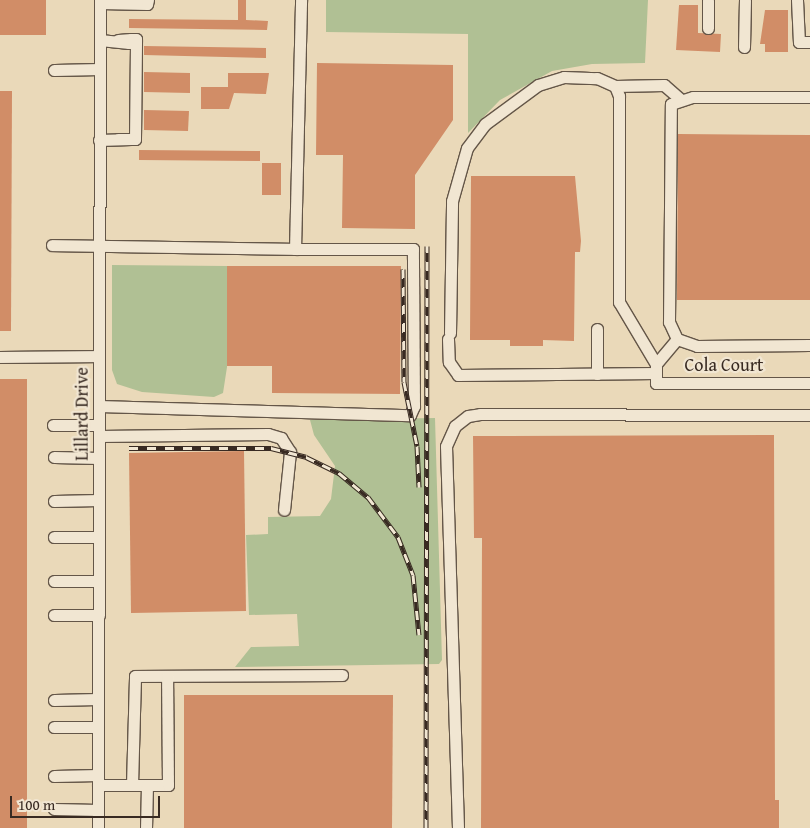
<!DOCTYPE html>
<html>
<head>
<meta charset="utf-8">
<style>
  body { margin:0 }
  #map { position:relative; width:810px; height:828px; overflow:hidden; background:#ead9b9; font-family:"Gentium Book Plus",serif }
  div>[style] { position:absolute }
  [style*='--x'] { left:calc(var(--x)*1px); top:calc(var(--y)*1px); width:calc(var(--w)*1px); rotate:calc(var(--a)*1deg) }
  .green>* { inset:0; background:#b0c094 }
  .building>* { inset:0; background:#d18d67 }
  .roads { filter:drop-shadow(1px 0 #645648) drop-shadow(-1px 0 #645648) drop-shadow(0 1px #645648) drop-shadow(0 -1px #645648) }
  .minor>* { height:11px; margin:-5.5px; padding:0 5.5px; transform-origin:5.5px; border-radius:5.5px; background:#f1e6d2 }
  .rail>* { height:5px; margin-top:-2.5px; transform-origin:0; background:repeating-linear-gradient(90deg,#f1e6d2 0 9px,#382a22 0 18px); box-sizing:border-box; border-block:1px solid #382a22 }
  span { translate:-50% -50%; white-space:nowrap; text-align:center; line-height:1.15; -webkit-text-stroke:4.5px #f1e6d2; paint-order:stroke }
  .street-label { font-size:18px; color:#382a22 }
  .scale { position:absolute; left:10px; top:796px; width:150px; height:22px; box-sizing:border-box; border:2px solid #382a22; border-top:0; padding-left:6px; font-size:15px; line-height:18px; white-space:nowrap; color:#382a22; -webkit-text-stroke:4px #f1e6d2; paint-order:stroke }
</style>
</head>
<body>
<div id="map">
  <div class="green">
    <i style="clip-path:polygon(326px 0,648px 0,645px 63px,592px 64px,552px 71px,500px 100px,468px 133px,468px 34px,326px 32px)"></i>
    <i style="clip-path:polygon(112px 265px,227px 266px,227px 367px,223px 393px,214px 397px,142px 392px,117px 384px,112px 370px)"></i>
    <i style="clip-path:polygon(435px 418px,442px 660px,439px 664px,235px 667px,251px 647px,299px 646px,297px 614px,249px 615px,246px 535px,268px 534px,268px 517px,320px 516px,331px 499px,335px 466px,314px 435px,310px 420px)"></i>
  </div>
  <div class="building">
    <i style="clip-path:polygon(0 0,46px 0,46px 35px,0 35px)"></i>
    <i style="clip-path:polygon(238px 0,246px 0,246px 20px,268px 21px,267px 30px,129px 28px,129px 19px,238px 20px)"></i>
    <i style="clip-path:polygon(679px 5px,698px 5px,698px 33px,721px 34px,720px 52px,676px 50px)"></i>
    <i style="clip-path:polygon(765px 10px,788px 10px,788px 52px,765px 52px,765px 44px,760px 44px)"></i>
    <i style="clip-path:polygon(144px 46px,266px 48px,266px 58px,144px 55px)"></i>
    <i style="clip-path:polygon(317px 63px,453px 65px,453px 120px,415px 175px,415px 229px,342px 228px,343px 155px,316px 155px)"></i>
    <i style="clip-path:polygon(144px 72px,190px 73px,190px 93px,144px 92px)"></i>
    <i style="clip-path:polygon(228px 73px,269px 73px,266px 94px,234px 93px,229px 109px,201px 109px,201px 87px,228px 87px)"></i>
    <i style="clip-path:polygon(0 91px,12px 91px,11px 331px,0 331px)"></i>
    <i style="clip-path:polygon(144px 110px,189px 111px,188px 131px,144px 130px)"></i>
    <i style="clip-path:polygon(678px 134px,810px 135px,810px 300px,677px 300px)"></i>
    <i style="clip-path:polygon(139px 150px,260px 151px,260px 161px,139px 160px)"></i>
    <i style="clip-path:polygon(262px 163px,281px 163px,281px 195px,262px 195px)"></i>
    <i style="clip-path:polygon(471px 176px,575px 176px,581px 241px,580px 252px,575px 252px,574px 341px,543px 340px,543px 346px,510px 346px,510px 340px,470px 340px)"></i>
    <i style="clip-path:polygon(227px 266px,401px 266px,400px 394px,272px 393px,272px 366px,227px 366px)"></i>
    <i style="clip-path:polygon(0 379px,27px 379px,27px 828px,0 828px)"></i>
    <i style="clip-path:polygon(774px 435px,775px 800px,779px 800px,779px 828px,481px 828px,482px 538px,474px 538px,473px 436px)"></i>
    <i style="clip-path:polygon(244px 451px,246px 611px,131px 613px,129px 453px)"></i>
    <i style="clip-path:polygon(184px 695px,393px 695px,392px 828px,184px 828px)"></i>
  </div>
  <div class="roads">
    <div class="minor">
      <i style="--x:797;--y:0;--w:42;--a:87.3"></i>
      <i style="--x:799;--y:42;--w:11;--a:0"></i>
      <i style="--x:100;--y:3;--w:47;--a:1.2"></i>
      <i style="--x:147;--y:4;--w:4;--a:-76"></i>
      <i style="--x:708;--y:28;--w:28;--a:-90"></i>
      <i style="--x:100;--y:40;--w:29;--a:6"></i>
      <i style="--x:129;--y:43;--w:4;--a:-63"></i>
      <i style="--x:131;--y:39;--w:13;--a:176"></i>
      <i style="--x:744;--y:47;--w:47;--a:-88.8"></i>
      <i style="--x:54;--y:70;--w:46;--a:-1.2"></i>
      <i style="--x:615;--y:86;--w:49;--a:-1.2"></i>
      <i style="--x:664;--y:85;--w:20;--a:41"></i>
      <i style="--x:131;--y:139;--w:4;--a:0"></i>
      <i style="--x:135;--y:139;--w:100;--a:-89.4"></i>
      <i style="--x:136;--y:39;--w:5;--a:180"></i>
      <i style="--x:99;--y:140;--w:32;--a:-2"></i>
      <i style="--x:131;--y:139;--w:13;--a:180"></i>
      <i style="--x:52;--y:245;--w:243;--a:0.9"></i>
      <i style="--x:295;--y:249;--w:249;--a:-88.6"></i>
      <i style="--x:450;--y:333;--w:132;--a:-89.1"></i>
      <i style="--x:452;--y:201;--w:55;--a:-74.2"></i>
      <i style="--x:467;--y:148;--w:30;--a:-53"></i>
      <i style="--x:485;--y:124;--w:66;--a:-36.3"></i>
      <i style="--x:538;--y:85;--w:27;--a:-17"></i>
      <i style="--x:564;--y:77;--w:33;--a:2"></i>
      <i style="--x:597;--y:78;--w:20;--a:24"></i>
      <i style="--x:615;--y:86;--w:11;--a:68"></i>
      <i style="--x:619;--y:96;--w:206;--a:90"></i>
      <i style="--x:619;--y:302;--w:72;--a:59.2"></i>
      <i style="--x:448;--y:339;--w:23;--a:88"></i>
      <i style="--x:449;--y:362;--w:16;--a:55"></i>
      <i style="--x:458;--y:375;--w:198;--a:-0.6"></i>
      <i style="--x:677;--y:339;--w:19;--a:-115"></i>
      <i style="--x:669;--y:322;--w:218;--a:-89.5"></i>
      <i style="--x:671;--y:104;--w:23;--a:-18"></i>
      <i style="--x:693;--y:97;--w:117;--a:0"></i>
      <i style="--x:0;--y:357;--w:99;--a:-0.6"></i>
      <i style="--x:656;--y:364;--w:33;--a:-50"></i>
      <i style="--x:677;--y:339;--w:21;--a:19"></i>
      <i style="--x:697;--y:346;--w:113;--a:-0.5"></i>
      <i style="--x:656;--y:366;--w:17;--a:90"></i>
      <i style="--x:656;--y:383;--w:154;--a:0"></i>
      <i style="--x:597;--y:374;--w:45;--a:-90"></i>
      <i style="--x:99;--y:406;--w:311;--a:1.7"></i>
      <i style="--x:410;--y:415;--w:10;--a:-66"></i>
      <i style="--x:414;--y:406;--w:157;--a:-90.4"></i>
      <i style="--x:413;--y:249;--w:118;--a:180"></i>
      <i style="--x:53;--y:425;--w:46;--a:0"></i>
      <i style="--x:99;--y:436;--w:169;--a:-0.7"></i>
      <i style="--x:268;--y:434;--w:14;--a:17"></i>
      <i style="--x:281;--y:438;--w:17;--a:57"></i>
      <i style="--x:290;--y:452;--w:58;--a:95.9"></i>
      <i style="--x:54;--y:457;--w:45;--a:1.3"></i>
      <i style="--x:54;--y:501;--w:45;--a:-1.3"></i>
      <i style="--x:54;--y:537;--w:45;--a:0"></i>
      <i style="--x:54;--y:581;--w:45;--a:0"></i>
      <i style="--x:54;--y:615;--w:45;--a:0"></i>
      <i style="--x:54;--y:700;--w:44;--a:-1.3"></i>
      <i style="--x:54;--y:727;--w:44;--a:0"></i>
      <i style="--x:54;--y:776;--w:44;--a:-1.3"></i>
      <i style="--x:98;--y:785;--w:49;--a:0"></i>
      <i style="--x:147;--y:785;--w:43;--a:91.3"></i>
      <i style="--x:132;--y:785;--w:109;--a:-88.4"></i>
      <i style="--x:135;--y:676;--w:207;--a:-0.3"></i>
      <i style="--x:147;--y:785;--w:21;--a:0"></i>
      <i style="--x:168;--y:785;--w:109;--a:-90.5"></i>
      <i style="--x:54;--y:809;--w:44;--a:1.3"></i>
      <i style="--x:98;--y:828;--w:828;--a:-89.86"></i>
      <i style="--x:458;--y:828;--w:382;--a:-91.8"></i>
      <i style="--x:446;--y:446;--w:22;--a:-66"></i>
      <i style="--x:455;--y:426;--w:16;--a:-38"></i>
      <i style="--x:468;--y:416;--w:12;--a:-9"></i>
      <i style="--x:480;--y:414;--w:330;--a:0.2"></i>
    </div>
  </div>
  <div class="rail">
    <i style="--x:403;--y:269;--w:113;--a:89.5"></i>
    <i style="--x:404;--y:382;--w:65;--a:78.5"></i>
    <i style="--x:417;--y:446;--w:41;--a:87.2"></i>
    <i style="--x:129;--y:448;--w:142;--a:0"></i>
    <i style="--x:271;--y:448;--w:36;--a:14"></i>
    <i style="--x:306;--y:457;--w:37;--a:26"></i>
    <i style="--x:339;--y:473;--w:38;--a:40"></i>
    <i style="--x:368;--y:497;--w:50;--a:53.1"></i>
    <i style="--x:398;--y:537;--w:41;--a:68.5"></i>
    <i style="--x:413;--y:575;--w:60;--a:84.3"></i>
    <i style="--x:426;--y:828;--w:582;--a:-89.9"></i>
  </div>
  <div class="street-label">
    <span style="left:724px;top:365px">Cola Court</span>
    <span style="left:82px;top:414px;rotate:-90deg">Lillard Drive</span>
  </div>
  <div class="scale">100 m</div>
</div>
</body>
</html>
